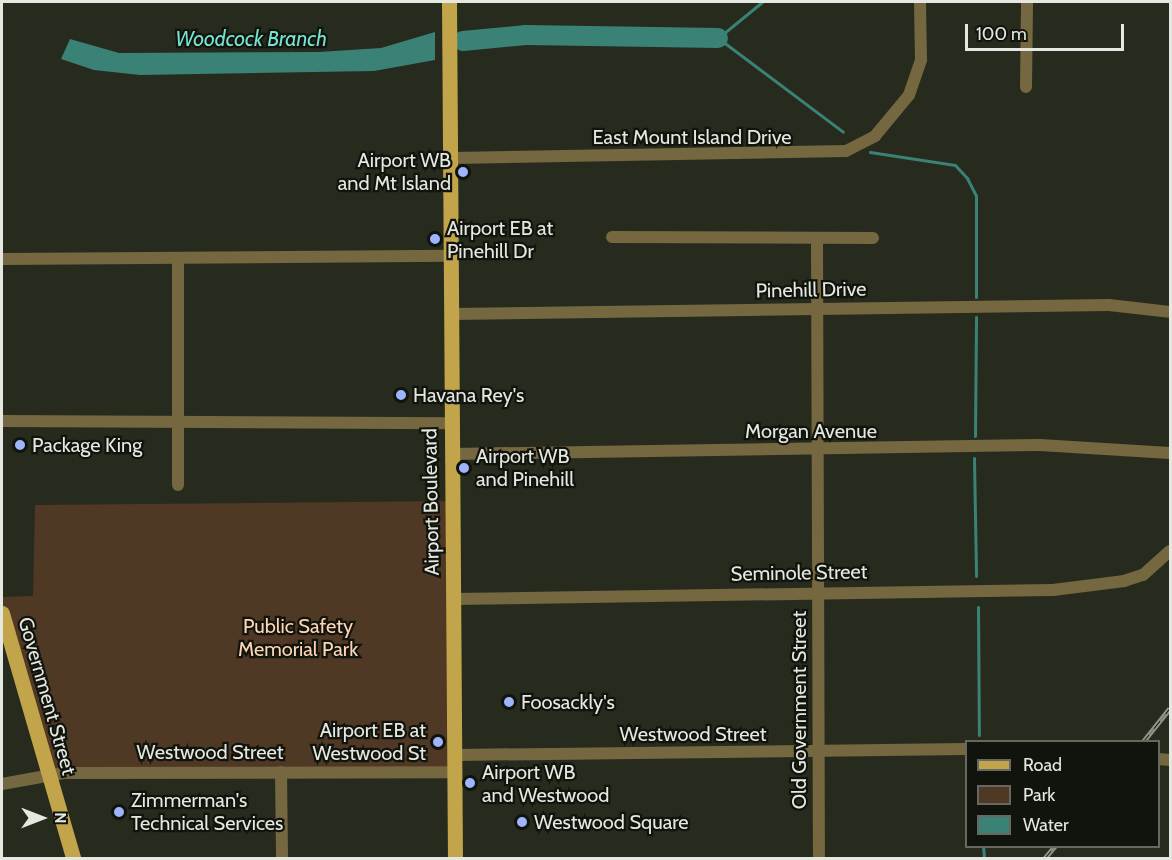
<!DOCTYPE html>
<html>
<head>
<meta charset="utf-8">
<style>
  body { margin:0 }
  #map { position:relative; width:1172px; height:860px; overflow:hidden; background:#272b1e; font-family:Cabin,sans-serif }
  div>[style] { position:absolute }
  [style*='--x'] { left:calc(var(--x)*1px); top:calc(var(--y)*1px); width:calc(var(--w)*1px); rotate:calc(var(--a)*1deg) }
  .green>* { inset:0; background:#4f3824 }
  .water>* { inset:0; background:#3a8276 }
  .stream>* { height:3px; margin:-1.5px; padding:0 1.5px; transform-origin:1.5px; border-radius:1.5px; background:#3a8276 }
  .river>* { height:20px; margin:-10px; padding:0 10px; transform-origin:10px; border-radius:10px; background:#3a8276 }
  .minor>* { height:12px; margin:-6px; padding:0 6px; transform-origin:6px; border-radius:6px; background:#75673f }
  .major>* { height:15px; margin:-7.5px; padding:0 7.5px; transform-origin:7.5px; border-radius:7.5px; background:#c2a54a }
  .rail>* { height:5px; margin-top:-2.5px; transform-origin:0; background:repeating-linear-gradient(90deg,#11130d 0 9px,#90948a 0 18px); box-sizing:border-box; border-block:2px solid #90948a }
  .dots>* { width:16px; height:16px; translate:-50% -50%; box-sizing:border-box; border:3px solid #11130d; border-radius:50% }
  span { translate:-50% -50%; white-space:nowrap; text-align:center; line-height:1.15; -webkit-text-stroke:4.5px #11130d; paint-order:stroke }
  .street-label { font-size:20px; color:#e5e8e0 }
  .poi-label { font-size:20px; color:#e5e8e0 }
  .right { translate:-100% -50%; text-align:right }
  .left { translate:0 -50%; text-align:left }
  .park-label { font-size:20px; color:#fed5b4 }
  .water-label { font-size:21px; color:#77e4d2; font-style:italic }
  .frame { position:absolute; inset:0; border:3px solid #e5e8e0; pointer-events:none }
  .legend { position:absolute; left:965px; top:740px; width:195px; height:108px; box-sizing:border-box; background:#11130d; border:2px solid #666861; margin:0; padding:8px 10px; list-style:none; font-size:18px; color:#e5e8e0 }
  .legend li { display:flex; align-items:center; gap:12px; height:30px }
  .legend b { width:30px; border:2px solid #666861 }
  .north { position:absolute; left:12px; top:788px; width:60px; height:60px; -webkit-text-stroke:4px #11130d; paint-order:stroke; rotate:90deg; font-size:16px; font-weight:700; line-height:24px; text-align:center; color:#e5e8e0 }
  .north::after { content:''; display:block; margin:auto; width:21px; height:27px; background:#e5e8e0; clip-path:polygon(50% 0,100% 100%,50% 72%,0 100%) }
  .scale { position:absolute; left:965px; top:24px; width:159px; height:27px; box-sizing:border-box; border:3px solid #e5e8e0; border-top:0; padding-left:8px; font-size:18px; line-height:21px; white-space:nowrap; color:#e5e8e0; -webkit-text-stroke:4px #11130d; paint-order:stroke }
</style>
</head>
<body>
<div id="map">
  <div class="green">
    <i style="clip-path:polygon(452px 501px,455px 772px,48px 775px,2px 613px,2px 597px,33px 596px,35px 505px)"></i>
  </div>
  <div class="water">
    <i style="clip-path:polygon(435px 32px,435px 60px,374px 71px,140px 75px,94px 70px,61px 59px,70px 39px,119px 53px,319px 52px,381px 48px)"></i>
  </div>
  <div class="stream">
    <i style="--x:762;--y:2;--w:57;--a:140.7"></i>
    <i style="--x:718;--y:38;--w:156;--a:36.9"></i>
    <i style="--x:870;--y:152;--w:86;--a:8.7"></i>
    <i style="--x:955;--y:165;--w:18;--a:47"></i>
    <i style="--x:967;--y:178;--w:20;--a:63"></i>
    <i style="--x:976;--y:196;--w:101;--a:90"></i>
    <i style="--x:975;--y:436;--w:119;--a:-89.5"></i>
    <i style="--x:974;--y:458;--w:118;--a:89"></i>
    <i style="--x:978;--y:607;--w:128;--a:89.6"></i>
    <i style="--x:983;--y:846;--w:12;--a:85"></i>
  </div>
  <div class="river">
    <i style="--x:463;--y:41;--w:63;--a:-5.4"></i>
    <i style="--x:526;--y:35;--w:192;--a:0.9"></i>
  </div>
  <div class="minor">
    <i style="--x:1026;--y:87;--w:85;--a:-89.3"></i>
    <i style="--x:451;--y:158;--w:395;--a:-1"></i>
    <i style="--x:846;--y:151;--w:33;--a:-27"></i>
    <i style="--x:875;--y:136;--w:53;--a:-50.3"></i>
    <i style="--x:909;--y:95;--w:37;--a:-71"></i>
    <i style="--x:921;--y:60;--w:58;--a:-91"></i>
    <i style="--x:612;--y:237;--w:261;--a:0.2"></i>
    <i style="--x:817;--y:238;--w:620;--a:89.82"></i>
    <i style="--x:2;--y:259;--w:450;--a:-0.4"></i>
    <i style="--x:452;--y:314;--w:657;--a:-0.78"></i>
    <i style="--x:1109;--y:305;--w:61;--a:6.5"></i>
    <i style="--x:2;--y:421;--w:449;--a:0.3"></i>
    <i style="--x:452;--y:454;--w:588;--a:-0.88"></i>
    <i style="--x:1040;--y:445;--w:130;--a:3.5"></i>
    <i style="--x:178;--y:485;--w:226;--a:-90"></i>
    <i style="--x:454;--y:599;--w:599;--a:-0.86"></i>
    <i style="--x:1053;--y:590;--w:72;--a:-7.2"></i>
    <i style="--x:1124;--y:581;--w:20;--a:-18"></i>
    <i style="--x:1143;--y:575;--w:36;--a:-42"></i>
    <i style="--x:455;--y:755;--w:511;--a:-0.67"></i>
    <i style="--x:1158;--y:759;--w:12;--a:5"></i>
    <i style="--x:281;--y:772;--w:86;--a:89.3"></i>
    <i style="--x:2;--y:784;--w:62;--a:-10.2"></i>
    <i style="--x:63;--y:773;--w:392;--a:-0.1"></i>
  </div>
  <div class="major">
    <i style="--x:449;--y:2;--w:856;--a:89.6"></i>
    <i style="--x:2;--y:613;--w:255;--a:73.8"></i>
  </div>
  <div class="rail">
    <i style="--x:1143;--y:742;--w:43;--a:-51.5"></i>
    <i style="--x:1045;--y:858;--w:16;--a:-50"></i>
  </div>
  <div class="dots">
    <i style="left:463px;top:172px;background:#9eb4fd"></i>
    <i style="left:435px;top:239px;background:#9eb4fd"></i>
    <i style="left:401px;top:395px;background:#9eb4fd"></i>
    <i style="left:20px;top:445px;background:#9eb4fd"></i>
    <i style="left:464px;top:468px;background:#9eb4fd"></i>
    <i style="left:509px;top:702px;background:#9eb4fd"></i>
    <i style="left:438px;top:742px;background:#9eb4fd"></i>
    <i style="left:470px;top:783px;background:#9eb4fd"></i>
    <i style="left:119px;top:812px;background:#9eb4fd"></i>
    <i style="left:522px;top:822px;background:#9eb4fd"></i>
  </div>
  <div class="street-label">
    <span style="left:692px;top:137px">East Mount Island Drive</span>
    <span style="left:811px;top:290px;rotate:-1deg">Pinehill Drive</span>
    <span style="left:811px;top:431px">Morgan Avenue</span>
    <span style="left:431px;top:502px;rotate:-91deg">Airport Boulevard</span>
    <span style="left:799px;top:573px;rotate:-1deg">Seminole Street</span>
    <span style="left:47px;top:696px;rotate:74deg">Government Street</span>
    <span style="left:799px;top:710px;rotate:-90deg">Old Government Street</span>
    <span style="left:693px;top:734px">Westwood Street</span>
    <span style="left:210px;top:752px">Westwood Street</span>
  </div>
  <div class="poi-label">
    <span class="right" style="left:451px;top:172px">Airport WB<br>and Mt Island</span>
    <span class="left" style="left:447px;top:240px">Airport EB at<br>Pinehill Dr</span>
    <span class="left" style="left:413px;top:395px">Havana Rey's</span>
    <span class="left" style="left:32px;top:445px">Package King</span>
    <span class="left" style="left:476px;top:468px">Airport WB<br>and Pinehill</span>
    <span class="left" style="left:521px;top:702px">Foosackly's</span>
    <span class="right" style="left:426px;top:742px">Airport EB at<br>Westwood St</span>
    <span class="left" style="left:482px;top:784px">Airport WB<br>and Westwood</span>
    <span class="left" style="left:131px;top:812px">Zimmerman's<br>Technical Services</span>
    <span class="left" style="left:534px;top:822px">Westwood Square</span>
  </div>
  <div class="park-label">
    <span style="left:298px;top:638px">Public Safety<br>Memorial Park</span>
  </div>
  <div class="water-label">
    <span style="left:251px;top:39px">Woodcock Branch</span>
  </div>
  <div class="frame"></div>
  <ul class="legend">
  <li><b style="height:8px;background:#c2a54a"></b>Road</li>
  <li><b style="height:16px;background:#4f3824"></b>Park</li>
  <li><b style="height:16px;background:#3a8276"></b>Water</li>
  </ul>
  <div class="north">N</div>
  <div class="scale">100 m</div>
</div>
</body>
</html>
